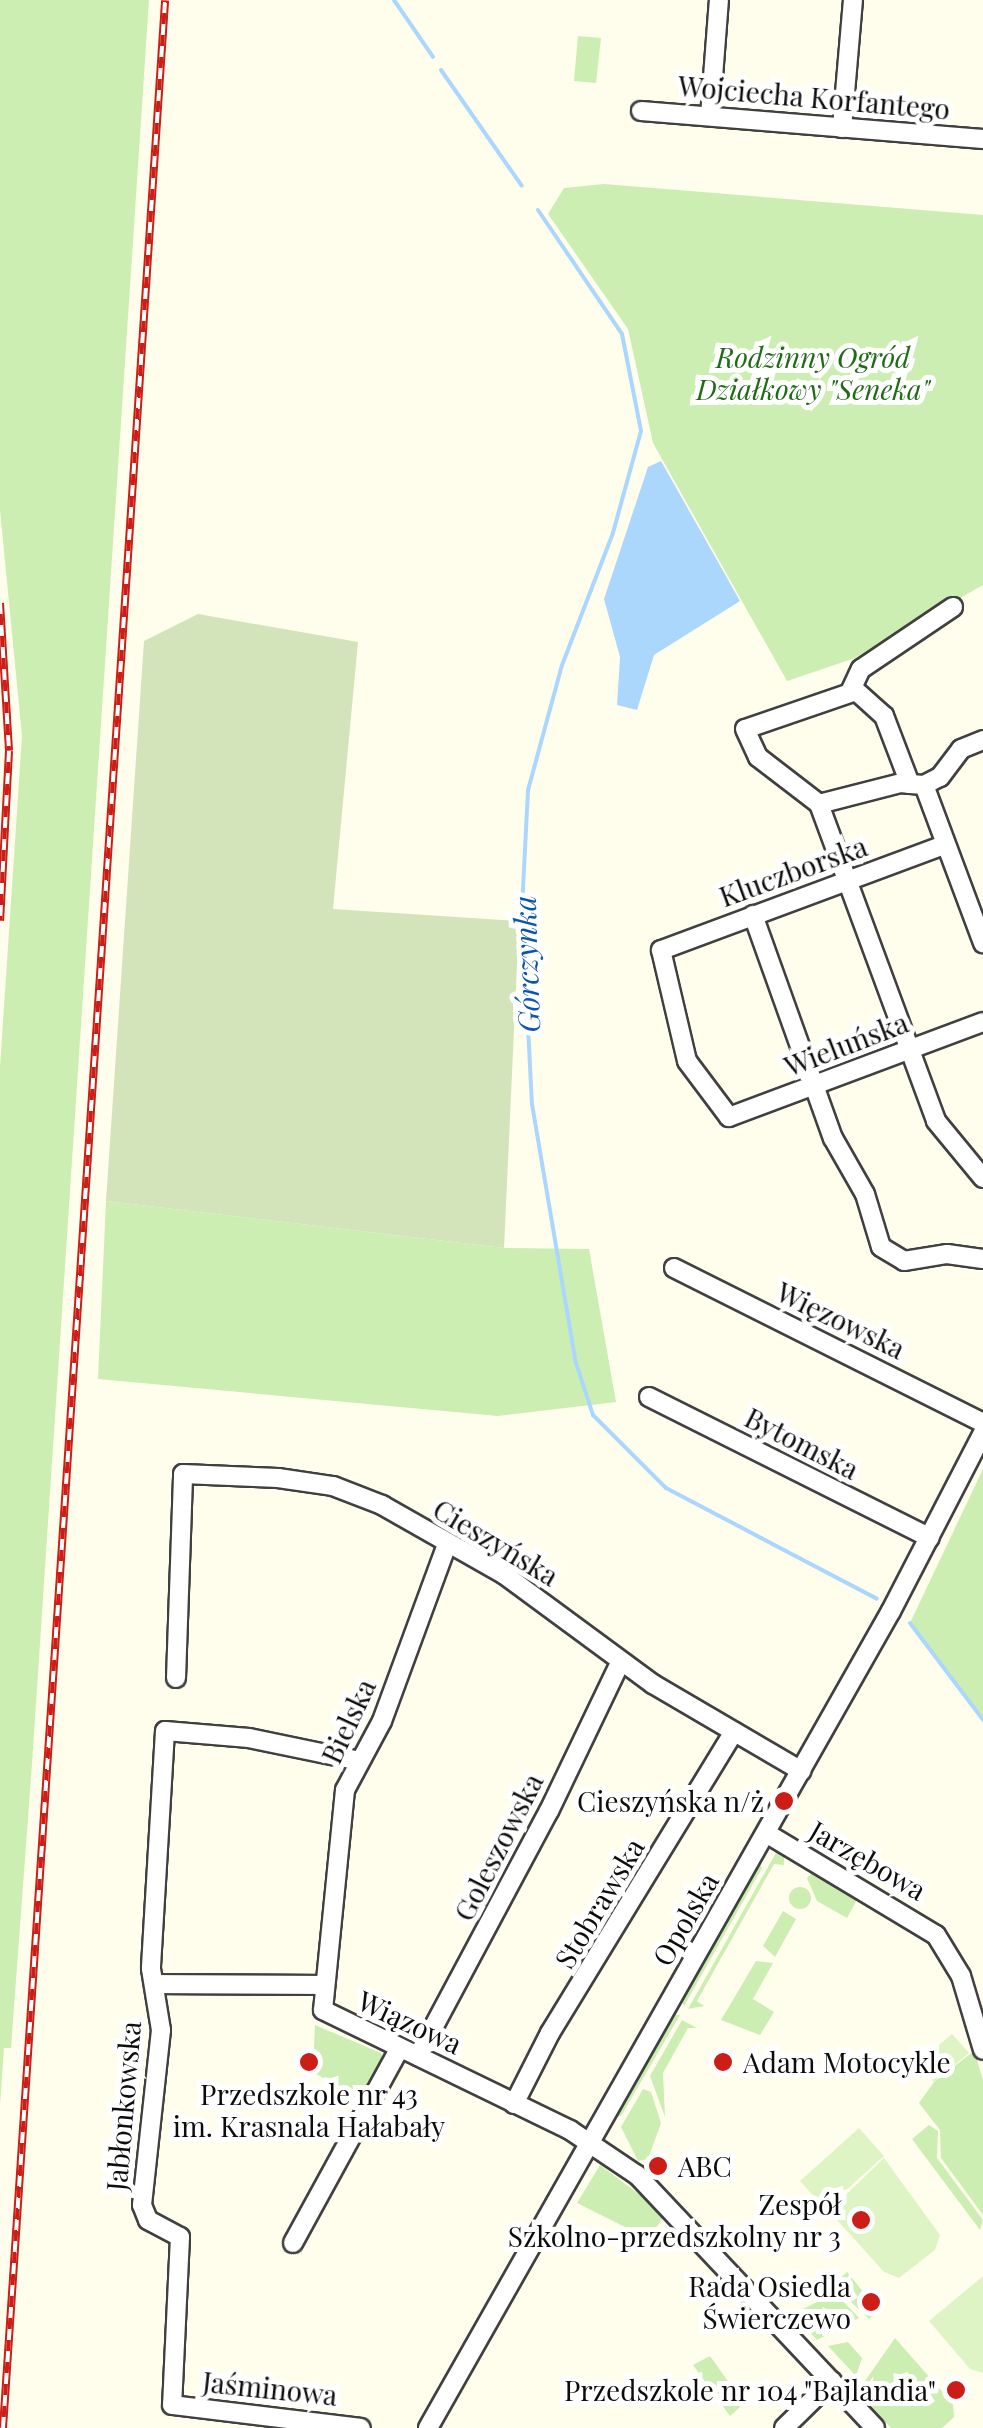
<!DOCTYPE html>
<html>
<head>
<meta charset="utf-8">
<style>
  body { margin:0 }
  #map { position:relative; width:983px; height:2428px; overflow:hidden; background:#fffdec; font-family:"Playfair Display",serif }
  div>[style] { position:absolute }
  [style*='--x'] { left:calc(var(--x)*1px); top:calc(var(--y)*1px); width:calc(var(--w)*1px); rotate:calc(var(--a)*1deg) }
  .green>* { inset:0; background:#cceeb2 }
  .round { border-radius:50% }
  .cemetery>* { inset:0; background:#d3e4bb }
  .pitch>* { inset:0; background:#dff4c4 }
  .water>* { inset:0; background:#abd7fd }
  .stream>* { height:4px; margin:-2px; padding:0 2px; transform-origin:2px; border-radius:2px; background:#abd7fd }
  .roads { filter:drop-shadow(2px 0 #404040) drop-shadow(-2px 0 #404040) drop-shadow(0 2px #404040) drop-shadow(0 -2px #404040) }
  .minor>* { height:18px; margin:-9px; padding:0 9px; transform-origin:9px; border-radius:9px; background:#fff }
  .rail>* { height:8px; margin-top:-4px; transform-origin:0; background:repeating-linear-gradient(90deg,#fff 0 11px,#cc1d16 0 22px); box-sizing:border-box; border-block:2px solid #cc1d16 }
  .dots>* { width:28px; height:28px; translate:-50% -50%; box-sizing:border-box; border:5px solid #fff; border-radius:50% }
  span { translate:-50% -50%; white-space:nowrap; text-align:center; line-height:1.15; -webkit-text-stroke:10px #fff; paint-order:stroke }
  .street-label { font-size:28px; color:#0d0d0d }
  .park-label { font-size:28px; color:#206b16; font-style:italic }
  .poi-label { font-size:28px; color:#0d0d0d }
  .right { translate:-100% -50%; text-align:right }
  .left { translate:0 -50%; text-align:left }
  .water-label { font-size:30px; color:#0956ac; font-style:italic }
</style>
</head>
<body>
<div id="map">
  <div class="green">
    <i style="clip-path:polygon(0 0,149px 0,32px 1764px,11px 2048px,4px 2048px,0 2105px,0 1067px,22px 736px,0 510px)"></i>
    <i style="clip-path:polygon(578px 36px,601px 38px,596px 83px,574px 81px)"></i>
    <i style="clip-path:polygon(604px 184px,983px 215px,983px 585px,855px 658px,787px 681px,653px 443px,628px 329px,548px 214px,564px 188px)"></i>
    <i style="clip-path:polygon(106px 1201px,504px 1248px,589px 1249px,616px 1402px,498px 1416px,98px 1379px)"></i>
    <i style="clip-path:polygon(983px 1469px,983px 1720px,910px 1623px)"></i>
    <i style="clip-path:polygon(784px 1850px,784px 1865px,774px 1864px,697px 2001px,704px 2006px,688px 2009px,777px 1851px)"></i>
    <i style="clip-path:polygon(759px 1862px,762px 1868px,684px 2006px,680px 2000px)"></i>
    <i style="clip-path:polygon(814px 1871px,859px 1896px,847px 1918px,817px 1901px,807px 1878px)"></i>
    <i class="round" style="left:789px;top:1887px;width:22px;height:22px"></i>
    <i style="clip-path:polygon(783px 1911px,796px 1919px,775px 1957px,763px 1946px)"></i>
    <i style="clip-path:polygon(756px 1961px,773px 1963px,753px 1999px,774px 2012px,760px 2035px,721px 2020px)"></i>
    <i style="clip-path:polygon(671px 2015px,680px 2015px,621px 2116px,613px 2117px)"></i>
    <i style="clip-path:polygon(682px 2020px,697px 2028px,688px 2028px,663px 2073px,665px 2117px,650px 2076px)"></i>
    <i style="clip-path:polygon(315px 2025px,381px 2053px,384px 2060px,363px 2102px,313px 2072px)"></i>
    <i style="clip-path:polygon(974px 2051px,983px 2080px,983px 2215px,941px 2158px,940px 2130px,919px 2103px,934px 2082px)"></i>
    <i style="clip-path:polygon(643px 2089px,651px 2092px,661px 2123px,648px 2159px,638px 2161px,621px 2127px)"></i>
    <i style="clip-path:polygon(929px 2125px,938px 2131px,937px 2158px,983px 2220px,980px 2230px,912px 2139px)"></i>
    <i style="clip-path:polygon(600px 2165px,665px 2214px,649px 2239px,577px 2203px)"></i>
    <i style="clip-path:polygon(847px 2272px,878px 2310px,869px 2319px,833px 2285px)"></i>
    <i style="clip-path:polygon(835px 2293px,859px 2318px,817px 2340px,793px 2314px)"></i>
    <i style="clip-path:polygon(895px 2338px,953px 2404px,954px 2417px,942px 2428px,891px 2428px,858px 2391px)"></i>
    <i style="clip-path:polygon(848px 2342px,862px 2358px,856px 2376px,828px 2346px)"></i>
    <i style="clip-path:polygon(710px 2356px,737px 2394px,740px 2407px,730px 2416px,693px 2365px)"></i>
  </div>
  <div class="cemetery">
    <i style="clip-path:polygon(198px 614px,358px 642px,333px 909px,519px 921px,504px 1248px,106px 1201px,144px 641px)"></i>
  </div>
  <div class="pitch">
    <i style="clip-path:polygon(952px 2034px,969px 2053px,934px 2082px,918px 2063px)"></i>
    <i style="clip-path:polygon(859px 2128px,884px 2156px,825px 2209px,800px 2181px)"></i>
    <i style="clip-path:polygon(884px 2158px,940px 2235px,935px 2250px,899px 2278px,884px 2272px,829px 2211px)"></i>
    <i style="clip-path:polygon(983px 2276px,983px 2373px,970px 2369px,929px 2321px)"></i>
  </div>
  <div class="water">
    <i style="clip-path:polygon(661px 461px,740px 601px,654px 655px,637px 710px,617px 705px,620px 657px,604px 599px,648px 467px)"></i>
  </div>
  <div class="stream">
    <i style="--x:394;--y:0;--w:69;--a:55.6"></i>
    <i style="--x:441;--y:70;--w:141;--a:55.1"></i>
    <i style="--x:538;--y:210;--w:150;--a:55.9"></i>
    <i style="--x:622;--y:334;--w:99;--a:78.9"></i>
    <i style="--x:641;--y:431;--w:106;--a:105.4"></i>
    <i style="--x:613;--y:533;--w:142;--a:111.1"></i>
    <i style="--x:562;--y:665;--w:130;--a:105.2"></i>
    <i style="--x:528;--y:790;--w:118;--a:92.9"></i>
    <i style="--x:522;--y:908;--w:196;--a:87.1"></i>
    <i style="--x:532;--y:1104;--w:263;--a:80.4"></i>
    <i style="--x:576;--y:1363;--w:55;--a:71.9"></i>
    <i style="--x:593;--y:1415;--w:103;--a:45"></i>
    <i style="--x:666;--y:1488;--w:238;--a:27.7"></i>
    <i style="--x:910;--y:1623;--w:121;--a:53"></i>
  </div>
  <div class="roads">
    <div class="minor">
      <i style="--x:641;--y:111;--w:343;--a:4.7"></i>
      <i style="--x:710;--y:116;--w:116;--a:-85.6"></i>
      <i style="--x:842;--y:128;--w:128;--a:-85.1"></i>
      <i style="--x:851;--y:690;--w:23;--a:-65"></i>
      <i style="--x:861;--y:669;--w:111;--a:-34"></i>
      <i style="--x:910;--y:784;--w:73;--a:-110.9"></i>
      <i style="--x:884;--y:716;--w:38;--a:-138"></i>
      <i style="--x:856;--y:691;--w:117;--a:161.1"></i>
      <i style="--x:745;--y:729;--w:31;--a:65"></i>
      <i style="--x:758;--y:757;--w:77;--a:37.6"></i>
      <i style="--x:819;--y:804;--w:85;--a:-14.4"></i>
      <i style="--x:901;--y:783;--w:9;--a:6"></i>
      <i style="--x:910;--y:784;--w:14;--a:4"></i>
      <i style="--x:924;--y:785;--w:169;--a:69.5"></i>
      <i style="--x:924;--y:785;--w:18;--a:-27"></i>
      <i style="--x:940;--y:777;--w:35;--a:-53"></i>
      <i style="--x:961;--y:749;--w:24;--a:-22"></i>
      <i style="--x:819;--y:804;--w:338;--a:69.7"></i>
      <i style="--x:936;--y:1121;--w:74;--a:50.5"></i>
      <i style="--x:944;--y:845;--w:302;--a:159.6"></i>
      <i style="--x:661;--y:950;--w:114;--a:76.8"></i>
      <i style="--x:687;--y:1061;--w:70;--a:53.1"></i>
      <i style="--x:729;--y:1117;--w:271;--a:-20.5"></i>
      <i style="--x:753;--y:915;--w:237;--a:70.3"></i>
      <i style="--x:833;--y:1138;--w:64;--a:60.3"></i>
      <i style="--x:865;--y:1194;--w:55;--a:73.2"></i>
      <i style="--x:881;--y:1247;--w:27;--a:31"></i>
      <i style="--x:904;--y:1261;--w:44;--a:-9.2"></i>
      <i style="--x:947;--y:1254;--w:36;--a:8"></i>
      <i style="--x:674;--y:1268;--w:346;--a:26.6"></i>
      <i style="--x:649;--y:1397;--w:314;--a:26.6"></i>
      <i style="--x:446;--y:1547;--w:185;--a:110.2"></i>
      <i style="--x:382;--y:1721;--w:78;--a:118.2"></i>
      <i style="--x:345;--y:1790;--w:221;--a:95.7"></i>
      <i style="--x:323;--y:2010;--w:275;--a:25.9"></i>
      <i style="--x:570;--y:2130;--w:81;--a:33.9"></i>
      <i style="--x:637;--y:2175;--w:347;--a:46.7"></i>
      <i style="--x:176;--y:1678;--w:204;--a:-88"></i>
      <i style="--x:183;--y:1474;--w:95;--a:2.4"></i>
      <i style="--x:278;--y:1478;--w:56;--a:8.3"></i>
      <i style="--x:333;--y:1486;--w:53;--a:21.2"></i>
      <i style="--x:382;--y:1505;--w:142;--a:29.6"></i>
      <i style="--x:505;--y:1575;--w:184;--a:36.4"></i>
      <i style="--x:653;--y:1684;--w:172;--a:30.4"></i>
      <i style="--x:360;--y:1761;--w:113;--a:-168.3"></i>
      <i style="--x:249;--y:1738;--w:84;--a:-175.2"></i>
      <i style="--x:165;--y:1731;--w:238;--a:93.4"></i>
      <i style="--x:151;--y:1969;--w:62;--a:80.7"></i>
      <i style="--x:161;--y:2030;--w:176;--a:96.2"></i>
      <i style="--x:142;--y:2205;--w:16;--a:68"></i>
      <i style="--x:148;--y:2220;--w:36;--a:28"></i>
      <i style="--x:180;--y:2237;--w:168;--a:92.7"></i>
      <i style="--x:172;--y:2405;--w:190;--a:6.9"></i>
      <i style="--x:766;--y:1833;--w:198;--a:31"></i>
      <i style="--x:936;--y:1935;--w:48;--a:58.6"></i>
      <i style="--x:961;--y:1976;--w:77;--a:73.4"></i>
      <i style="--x:157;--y:1984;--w:164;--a:0.3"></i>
      <i style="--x:418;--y:2056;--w:278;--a:-61.9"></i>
      <i style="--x:549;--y:1811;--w:166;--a:-64.4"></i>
      <i style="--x:514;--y:2104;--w:80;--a:-63.1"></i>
      <i style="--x:550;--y:2033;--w:353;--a:-58.6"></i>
      <i style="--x:293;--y:2243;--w:221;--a:-61.3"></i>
      <i style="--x:428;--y:2428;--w:939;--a:-60.46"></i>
      <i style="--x:891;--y:1611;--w:200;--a:-62.7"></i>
      <i style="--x:784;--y:2428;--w:67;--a:-44.4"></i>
    </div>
  </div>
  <div class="rail">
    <i style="--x:0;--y:603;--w:148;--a:86.5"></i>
    <i style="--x:9;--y:751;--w:170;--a:93"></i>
    <i style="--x:3;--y:2428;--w:2433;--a:-86.18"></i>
  </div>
  <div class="dots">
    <i style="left:784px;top:1801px;background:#cc1d16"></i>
    <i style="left:309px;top:2062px;background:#cc1d16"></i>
    <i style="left:723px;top:2062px;background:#cc1d16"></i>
    <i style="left:658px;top:2166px;background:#cc1d16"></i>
    <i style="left:861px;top:2220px;background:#cc1d16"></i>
    <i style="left:871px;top:2302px;background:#cc1d16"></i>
    <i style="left:956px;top:2390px;background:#cc1d16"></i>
  </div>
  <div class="street-label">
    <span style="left:814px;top:97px;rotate:5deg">Wojciecha Korfantego</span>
    <span style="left:793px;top:871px;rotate:-20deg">Kluczborska</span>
    <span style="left:846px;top:1044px;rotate:-21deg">Wieluńska</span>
    <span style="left:841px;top:1320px;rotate:26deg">Więzowska</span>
    <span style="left:802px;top:1443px;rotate:27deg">Bytomska</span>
    <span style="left:496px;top:1542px;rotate:31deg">Cieszyńska</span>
    <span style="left:348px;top:1721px;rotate:-65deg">Bielska</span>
    <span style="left:498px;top:1847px;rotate:-63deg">Goleszowska</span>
    <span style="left:868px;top:1860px;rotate:30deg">Jarzębowa</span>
    <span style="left:599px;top:1903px;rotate:-59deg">Stobrawska</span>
    <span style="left:685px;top:1919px;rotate:-60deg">Opolska</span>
    <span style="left:410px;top:2022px;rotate:25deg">Wiązowa</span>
    <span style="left:123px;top:2106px;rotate:-85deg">Jabłonkowska</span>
    <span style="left:270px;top:2388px;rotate:6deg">Jaśminowa</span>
  </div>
  <div class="park-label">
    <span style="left:813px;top:373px">Rodzinny Ogród<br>Działkowy "Seneka"</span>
  </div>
  <div class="poi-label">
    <span class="right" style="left:764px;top:1801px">Cieszyńska n/ż</span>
    <span class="left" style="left:743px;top:2062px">Adam Motocykle</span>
    <span style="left:309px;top:2110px">Przedszkole nr 43<br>im. Krasnala Hałabały</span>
    <span class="left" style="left:678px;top:2166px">ABC</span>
    <span class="right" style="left:841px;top:2220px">Zespół<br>Szkolno-przedszkolny nr 3</span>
    <span class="right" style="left:851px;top:2302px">Rada Osiedla<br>Świerczewo</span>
    <span class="right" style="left:936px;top:2390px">Przedszkole nr 104 "Bajlandia"</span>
  </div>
  <div class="water-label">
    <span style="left:526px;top:964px;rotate:-92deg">Górczynka</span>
  </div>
</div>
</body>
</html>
